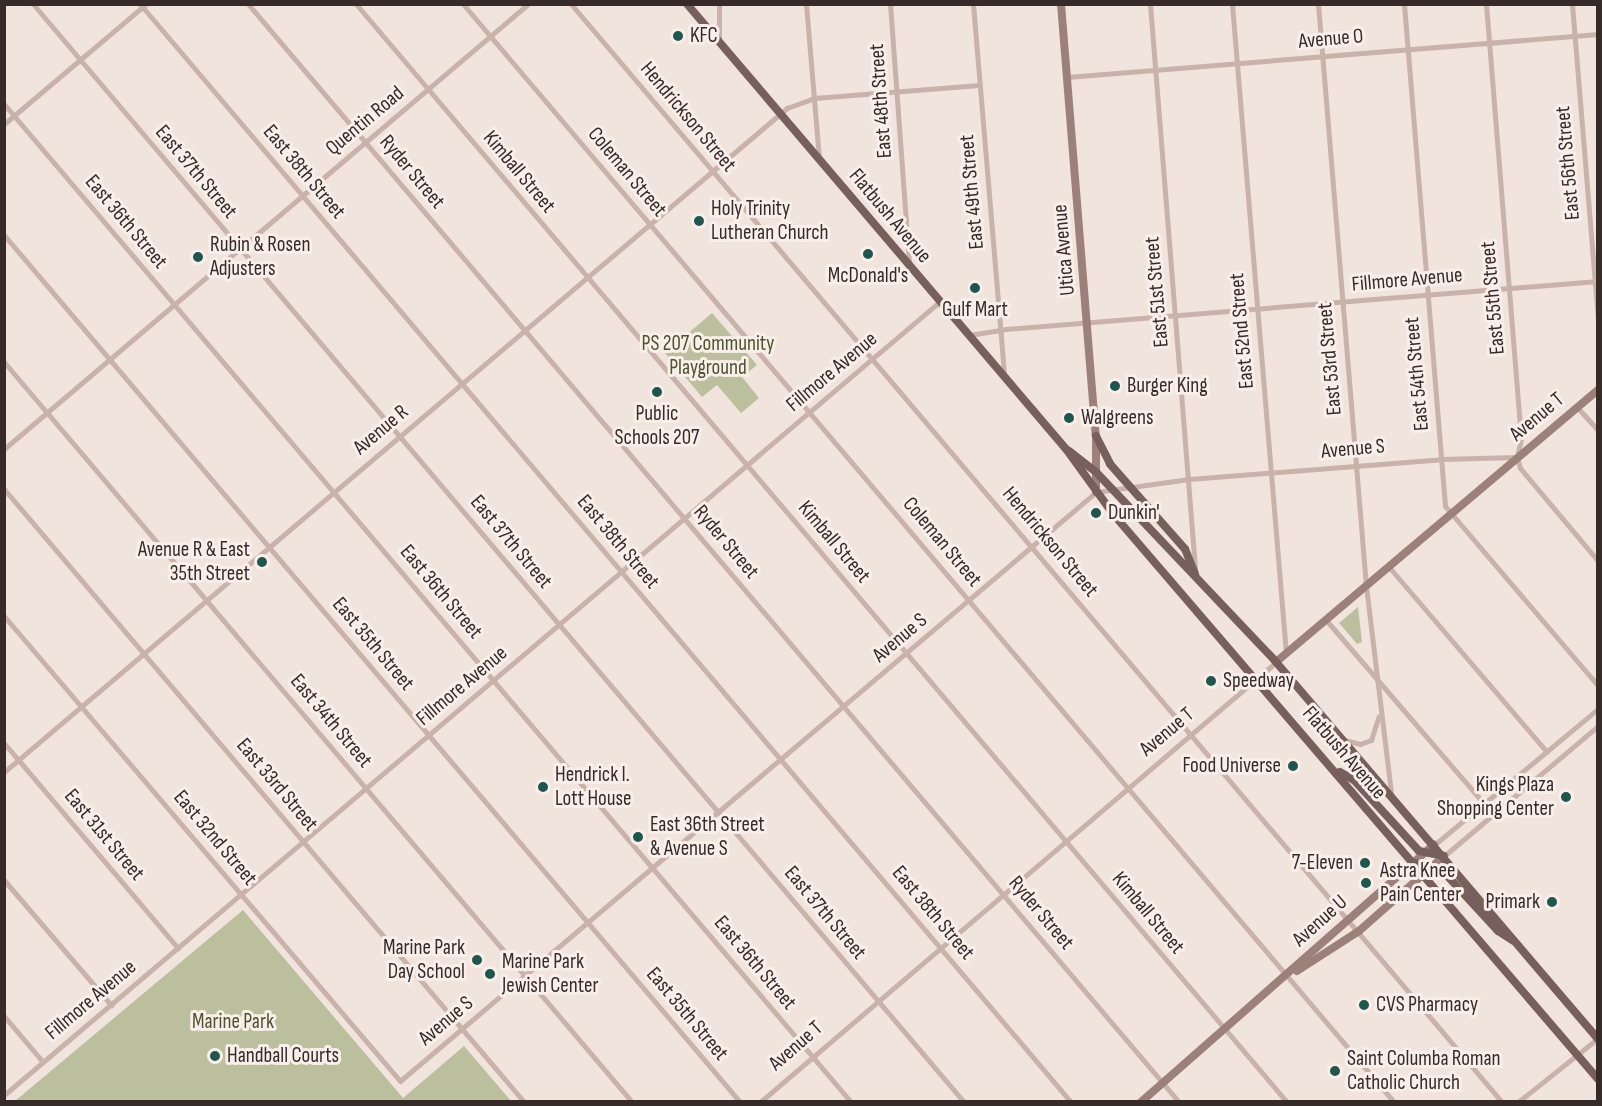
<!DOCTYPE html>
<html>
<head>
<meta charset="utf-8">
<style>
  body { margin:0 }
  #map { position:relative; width:1602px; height:1106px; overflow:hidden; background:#f1e4dd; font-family:"Sofia Sans Condensed",sans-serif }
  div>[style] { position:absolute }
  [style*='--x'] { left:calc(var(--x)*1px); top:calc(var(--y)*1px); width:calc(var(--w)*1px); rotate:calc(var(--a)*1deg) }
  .green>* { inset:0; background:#bbbf9e }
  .minor>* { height:5px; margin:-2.5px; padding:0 2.5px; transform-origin:2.5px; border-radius:2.5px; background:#c9b2aa }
  .secondary>* { height:8px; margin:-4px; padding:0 4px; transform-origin:4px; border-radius:4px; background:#9c817b }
  .primary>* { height:8px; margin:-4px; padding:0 4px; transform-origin:4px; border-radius:4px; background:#775f5b }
  .dots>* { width:16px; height:16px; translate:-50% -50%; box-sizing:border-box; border:3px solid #f9efea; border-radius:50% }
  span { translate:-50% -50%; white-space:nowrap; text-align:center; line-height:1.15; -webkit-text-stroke:6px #f9efea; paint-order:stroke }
  .poi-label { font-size:21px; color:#362b29 }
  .left { translate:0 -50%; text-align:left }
  .right { translate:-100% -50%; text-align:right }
  .street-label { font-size:21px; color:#362b29 }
  .park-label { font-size:21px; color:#4d532e }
  .frame { position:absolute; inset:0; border:6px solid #362b29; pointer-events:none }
</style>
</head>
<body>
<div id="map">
  <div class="green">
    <i style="clip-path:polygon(712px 313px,757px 365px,742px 377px,759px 398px,741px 413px,717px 385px,702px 397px,665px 353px)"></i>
    <i style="clip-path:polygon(1358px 607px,1362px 642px,1357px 644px,1339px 623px)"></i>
    <i style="clip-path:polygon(243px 910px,403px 1098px,464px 1046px,511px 1101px,15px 1101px)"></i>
  </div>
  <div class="minor">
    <i style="--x:33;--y:4;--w:1440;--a:49.71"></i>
    <i style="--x:140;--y:4;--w:1440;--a:49.71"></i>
    <i style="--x:248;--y:4;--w:1440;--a:49.71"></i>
    <i style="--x:356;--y:4;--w:1440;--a:49.71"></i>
    <i style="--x:463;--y:4;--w:1440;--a:49.71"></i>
    <i style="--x:571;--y:4;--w:1440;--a:49.71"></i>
    <i style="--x:719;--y:4;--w:38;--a:90"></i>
    <i style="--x:806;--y:4;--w:155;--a:85.2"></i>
    <i style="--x:890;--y:4;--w:262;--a:85.8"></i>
    <i style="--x:973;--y:4;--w:372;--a:85.2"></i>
    <i style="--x:1150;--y:4;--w:566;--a:85.44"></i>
    <i style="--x:1232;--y:4;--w:652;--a:85.25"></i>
    <i style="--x:1318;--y:4;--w:584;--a:85.29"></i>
    <i style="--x:1366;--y:586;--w:209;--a:83.1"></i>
    <i style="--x:1404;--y:4;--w:504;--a:85.33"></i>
    <i style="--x:1445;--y:506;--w:236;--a:49.6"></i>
    <i style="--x:1486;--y:4;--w:436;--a:85.4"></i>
    <i style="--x:1521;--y:439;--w:18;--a:103"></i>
    <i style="--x:1517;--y:457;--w:11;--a:75"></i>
    <i style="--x:1520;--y:468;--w:121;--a:50"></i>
    <i style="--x:1572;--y:4;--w:316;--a:85.3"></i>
    <i style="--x:1067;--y:77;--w:533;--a:-4.63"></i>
    <i style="--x:4;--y:104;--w:1309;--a:49.68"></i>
    <i style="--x:4;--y:124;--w:186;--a:-40.2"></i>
    <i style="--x:4;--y:235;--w:1137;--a:49.67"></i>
    <i style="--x:969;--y:335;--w:37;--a:-9"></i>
    <i style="--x:1006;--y:329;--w:594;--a:-4.64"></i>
    <i style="--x:4;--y:362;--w:971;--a:49.68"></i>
    <i style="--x:1577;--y:407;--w:31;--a:48"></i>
    <i style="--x:4;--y:449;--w:687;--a:-40.34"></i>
    <i style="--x:4;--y:489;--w:804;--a:49.69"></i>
    <i style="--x:1389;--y:567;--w:243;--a:49.5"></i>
    <i style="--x:4;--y:616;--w:611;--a:49.58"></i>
    <i style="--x:400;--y:1081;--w:912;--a:-40.24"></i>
    <i style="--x:1096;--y:492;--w:94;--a:-8"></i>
    <i style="--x:1189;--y:479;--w:253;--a:-4.5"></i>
    <i style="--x:1441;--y:459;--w:76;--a:-1.5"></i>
    <i style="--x:1326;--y:620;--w:243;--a:49.3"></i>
    <i style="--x:1345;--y:740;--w:16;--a:15"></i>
    <i style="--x:1360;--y:744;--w:12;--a:-20"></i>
    <i style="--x:1371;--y:740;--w:25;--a:-72"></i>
    <i style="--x:4;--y:743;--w:269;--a:49.7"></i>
    <i style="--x:4;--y:772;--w:1027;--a:-40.3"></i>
    <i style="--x:787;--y:108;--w:29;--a:-20"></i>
    <i style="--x:814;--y:98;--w:166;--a:-4.5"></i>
    <i style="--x:1434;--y:845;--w:213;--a:-39.7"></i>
    <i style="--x:1444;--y:856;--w:202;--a:-40.2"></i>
    <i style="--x:4;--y:880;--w:165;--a:49.4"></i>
    <i style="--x:4;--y:1016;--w:60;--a:49.7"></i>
    <i style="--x:4;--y:1095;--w:1226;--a:-40.3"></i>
    <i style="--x:760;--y:1102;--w:678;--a:-40.45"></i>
    <i style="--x:1518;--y:1102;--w:101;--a:-38.6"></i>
  </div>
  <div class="secondary">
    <i style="--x:1061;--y:4;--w:433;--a:85.4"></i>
    <i style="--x:1096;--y:436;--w:56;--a:90"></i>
    <i style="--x:1276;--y:662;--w:422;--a:-40.2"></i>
    <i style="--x:1297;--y:971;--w:74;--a:-32.8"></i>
    <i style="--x:1359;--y:931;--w:113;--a:-41.4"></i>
    <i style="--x:1141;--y:1102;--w:390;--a:-41.3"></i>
  </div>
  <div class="primary">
    <i style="--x:687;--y:4;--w:585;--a:49.58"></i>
    <i style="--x:1066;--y:449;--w:82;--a:54"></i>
    <i style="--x:1114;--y:515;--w:743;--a:49.37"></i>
    <i style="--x:1096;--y:436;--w:31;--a:63"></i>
    <i style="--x:1110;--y:464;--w:113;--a:48.6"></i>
    <i style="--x:1185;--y:549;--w:27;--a:68"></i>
    <i style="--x:1069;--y:451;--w:34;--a:38"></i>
    <i style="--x:1096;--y:472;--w:262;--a:46.5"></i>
    <i style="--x:1276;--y:662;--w:496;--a:49.5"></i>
    <i style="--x:1340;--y:772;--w:16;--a:30"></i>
    <i style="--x:1354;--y:780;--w:96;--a:47.5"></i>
    <i style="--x:1419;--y:851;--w:25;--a:11"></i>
    <i style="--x:1415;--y:863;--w:27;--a:13"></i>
    <i style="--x:1441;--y:869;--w:84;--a:47.4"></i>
    <i style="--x:1498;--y:931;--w:17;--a:33"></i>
  </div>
  <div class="dots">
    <i style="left:678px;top:36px;background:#21564f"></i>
    <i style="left:699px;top:221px;background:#21564f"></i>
    <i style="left:868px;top:254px;background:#21564f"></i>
    <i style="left:198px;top:257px;background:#21564f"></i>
    <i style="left:975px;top:288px;background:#21564f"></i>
    <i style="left:1115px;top:386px;background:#21564f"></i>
    <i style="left:657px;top:392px;background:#21564f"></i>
    <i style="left:1069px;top:418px;background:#21564f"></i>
    <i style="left:1096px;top:513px;background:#21564f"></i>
    <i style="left:262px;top:562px;background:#21564f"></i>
    <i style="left:1211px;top:681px;background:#21564f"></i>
    <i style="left:1293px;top:766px;background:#21564f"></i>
    <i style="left:543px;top:787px;background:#21564f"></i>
    <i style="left:1566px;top:797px;background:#21564f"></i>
    <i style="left:638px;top:837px;background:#21564f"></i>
    <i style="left:1365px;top:863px;background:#21564f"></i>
    <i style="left:1366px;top:883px;background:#21564f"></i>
    <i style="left:1552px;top:902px;background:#21564f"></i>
    <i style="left:477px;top:960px;background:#21564f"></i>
    <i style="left:490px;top:974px;background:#21564f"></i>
    <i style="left:1364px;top:1005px;background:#21564f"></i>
    <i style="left:215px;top:1056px;background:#21564f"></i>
    <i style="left:1335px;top:1071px;background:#21564f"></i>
  </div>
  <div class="poi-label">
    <span class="left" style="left:690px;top:36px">KFC</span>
    <span class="left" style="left:711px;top:221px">Holy Trinity<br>Lutheran Church</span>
    <span class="left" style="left:210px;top:257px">Rubin &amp; Rosen<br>Adjusters</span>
    <span style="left:868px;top:276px">McDonald's</span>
    <span style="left:975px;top:310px">Gulf Mart</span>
    <span class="left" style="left:1127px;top:386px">Burger King</span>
    <span style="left:657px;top:426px">Public<br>Schools 207</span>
    <span class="left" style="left:1081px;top:418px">Walgreens</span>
    <span class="left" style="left:1108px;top:513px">Dunkin'</span>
    <span class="right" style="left:250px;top:562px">Avenue R &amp; East<br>35th Street</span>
    <span class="left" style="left:1223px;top:681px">Speedway</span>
    <span class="right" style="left:1281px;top:766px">Food Universe</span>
    <span class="left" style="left:555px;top:787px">Hendrick I.<br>Lott House</span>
    <span class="right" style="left:1554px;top:797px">Kings Plaza<br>Shopping Center</span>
    <span class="left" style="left:650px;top:837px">East 36th Street<br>&amp; Avenue S</span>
    <span class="right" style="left:1353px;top:863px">7-Eleven</span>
    <span class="left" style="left:1380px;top:883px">Astra Knee<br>Pain Center</span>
    <span class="right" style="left:1540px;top:902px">Primark</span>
    <span class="right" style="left:465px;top:960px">Marine Park<br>Day School</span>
    <span class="left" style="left:502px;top:974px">Marine Park<br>Jewish Center</span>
    <span class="left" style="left:1376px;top:1005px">CVS Pharmacy</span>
    <span class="left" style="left:227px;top:1056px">Handball Courts</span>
    <span class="left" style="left:1347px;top:1071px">Saint Columba Roman<br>Catholic Church</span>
  </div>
  <div class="street-label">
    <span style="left:1331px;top:39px;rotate:-5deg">Avenue O</span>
    <span style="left:881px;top:101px;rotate:-94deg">East 48th Street</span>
    <span style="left:688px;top:117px;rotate:50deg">Hendrickson Street</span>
    <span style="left:365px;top:121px;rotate:-40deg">Quentin Road</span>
    <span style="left:1568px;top:163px;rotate:-95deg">East 56th Street</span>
    <span style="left:196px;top:172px;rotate:50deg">East 37th Street</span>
    <span style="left:304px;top:172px;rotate:50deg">East 38th Street</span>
    <span style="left:412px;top:172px;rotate:50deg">Ryder Street</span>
    <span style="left:519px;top:172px;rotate:50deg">Kimball Street</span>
    <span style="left:627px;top:172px;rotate:50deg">Coleman Street</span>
    <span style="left:972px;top:192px;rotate:-95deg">East 49th Street</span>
    <span style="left:890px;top:216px;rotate:50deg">Flatbush Avenue</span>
    <span style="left:126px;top:222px;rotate:50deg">East 36th Street</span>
    <span style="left:1064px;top:250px;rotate:-95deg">Utica Avenue</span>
    <span style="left:1407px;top:280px;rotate:-5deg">Fillmore Avenue</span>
    <span style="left:1157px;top:292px;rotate:-95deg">East 51st Street</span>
    <span style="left:1493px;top:298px;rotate:-95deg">East 55th Street</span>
    <span style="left:1242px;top:331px;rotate:-95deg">East 52nd Street</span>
    <span style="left:1330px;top:359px;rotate:-95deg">East 53rd Street</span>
    <span style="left:832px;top:372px;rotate:-40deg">Fillmore Avenue</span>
    <span style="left:1417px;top:374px;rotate:-95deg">East 54th Street</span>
    <span style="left:1537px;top:417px;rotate:-40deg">Avenue T</span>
    <span style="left:381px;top:430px;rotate:-40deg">Avenue R</span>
    <span style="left:1353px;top:449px;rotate:-5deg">Avenue S</span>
    <span style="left:511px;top:542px;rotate:50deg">East 37th Street</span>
    <span style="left:618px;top:542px;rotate:50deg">East 38th Street</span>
    <span style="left:726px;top:542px;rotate:50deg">Ryder Street</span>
    <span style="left:834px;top:542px;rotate:50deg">Kimball Street</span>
    <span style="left:942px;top:542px;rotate:50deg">Coleman Street</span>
    <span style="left:1050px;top:542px;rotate:50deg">Hendrickson Street</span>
    <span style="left:441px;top:592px;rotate:50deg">East 36th Street</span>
    <span style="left:900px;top:638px;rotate:-40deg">Avenue S</span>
    <span style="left:373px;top:644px;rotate:50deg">East 35th Street</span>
    <span style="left:462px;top:686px;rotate:-40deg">Fillmore Avenue</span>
    <span style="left:331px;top:721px;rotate:50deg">East 34th Street</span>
    <span style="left:1167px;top:732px;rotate:-40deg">Avenue T</span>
    <span style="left:1344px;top:753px;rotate:49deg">Flatbush Avenue</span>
    <span style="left:277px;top:785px;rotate:50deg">East 33rd Street</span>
    <span style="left:104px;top:835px;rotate:50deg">East 31st Street</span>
    <span style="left:215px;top:838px;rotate:50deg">East 32nd Street</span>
    <span style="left:825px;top:913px;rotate:50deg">East 37th Street</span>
    <span style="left:933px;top:913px;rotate:50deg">East 38th Street</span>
    <span style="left:1041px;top:913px;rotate:50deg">Ryder Street</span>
    <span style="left:1148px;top:913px;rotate:50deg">Kimball Street</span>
    <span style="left:1320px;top:921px;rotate:-42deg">Avenue U</span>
    <span style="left:755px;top:963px;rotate:50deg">East 36th Street</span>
    <span style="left:91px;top:1000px;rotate:-40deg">Fillmore Avenue</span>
    <span style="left:687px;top:1014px;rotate:50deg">East 35th Street</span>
    <span style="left:446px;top:1021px;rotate:-40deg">Avenue S</span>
    <span style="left:796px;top:1046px;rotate:-41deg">Avenue T</span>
  </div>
  <div class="park-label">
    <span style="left:708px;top:356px">PS 207 Community<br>Playground</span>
    <span style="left:233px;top:1022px">Marine Park</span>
  </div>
  <div class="frame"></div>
</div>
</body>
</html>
